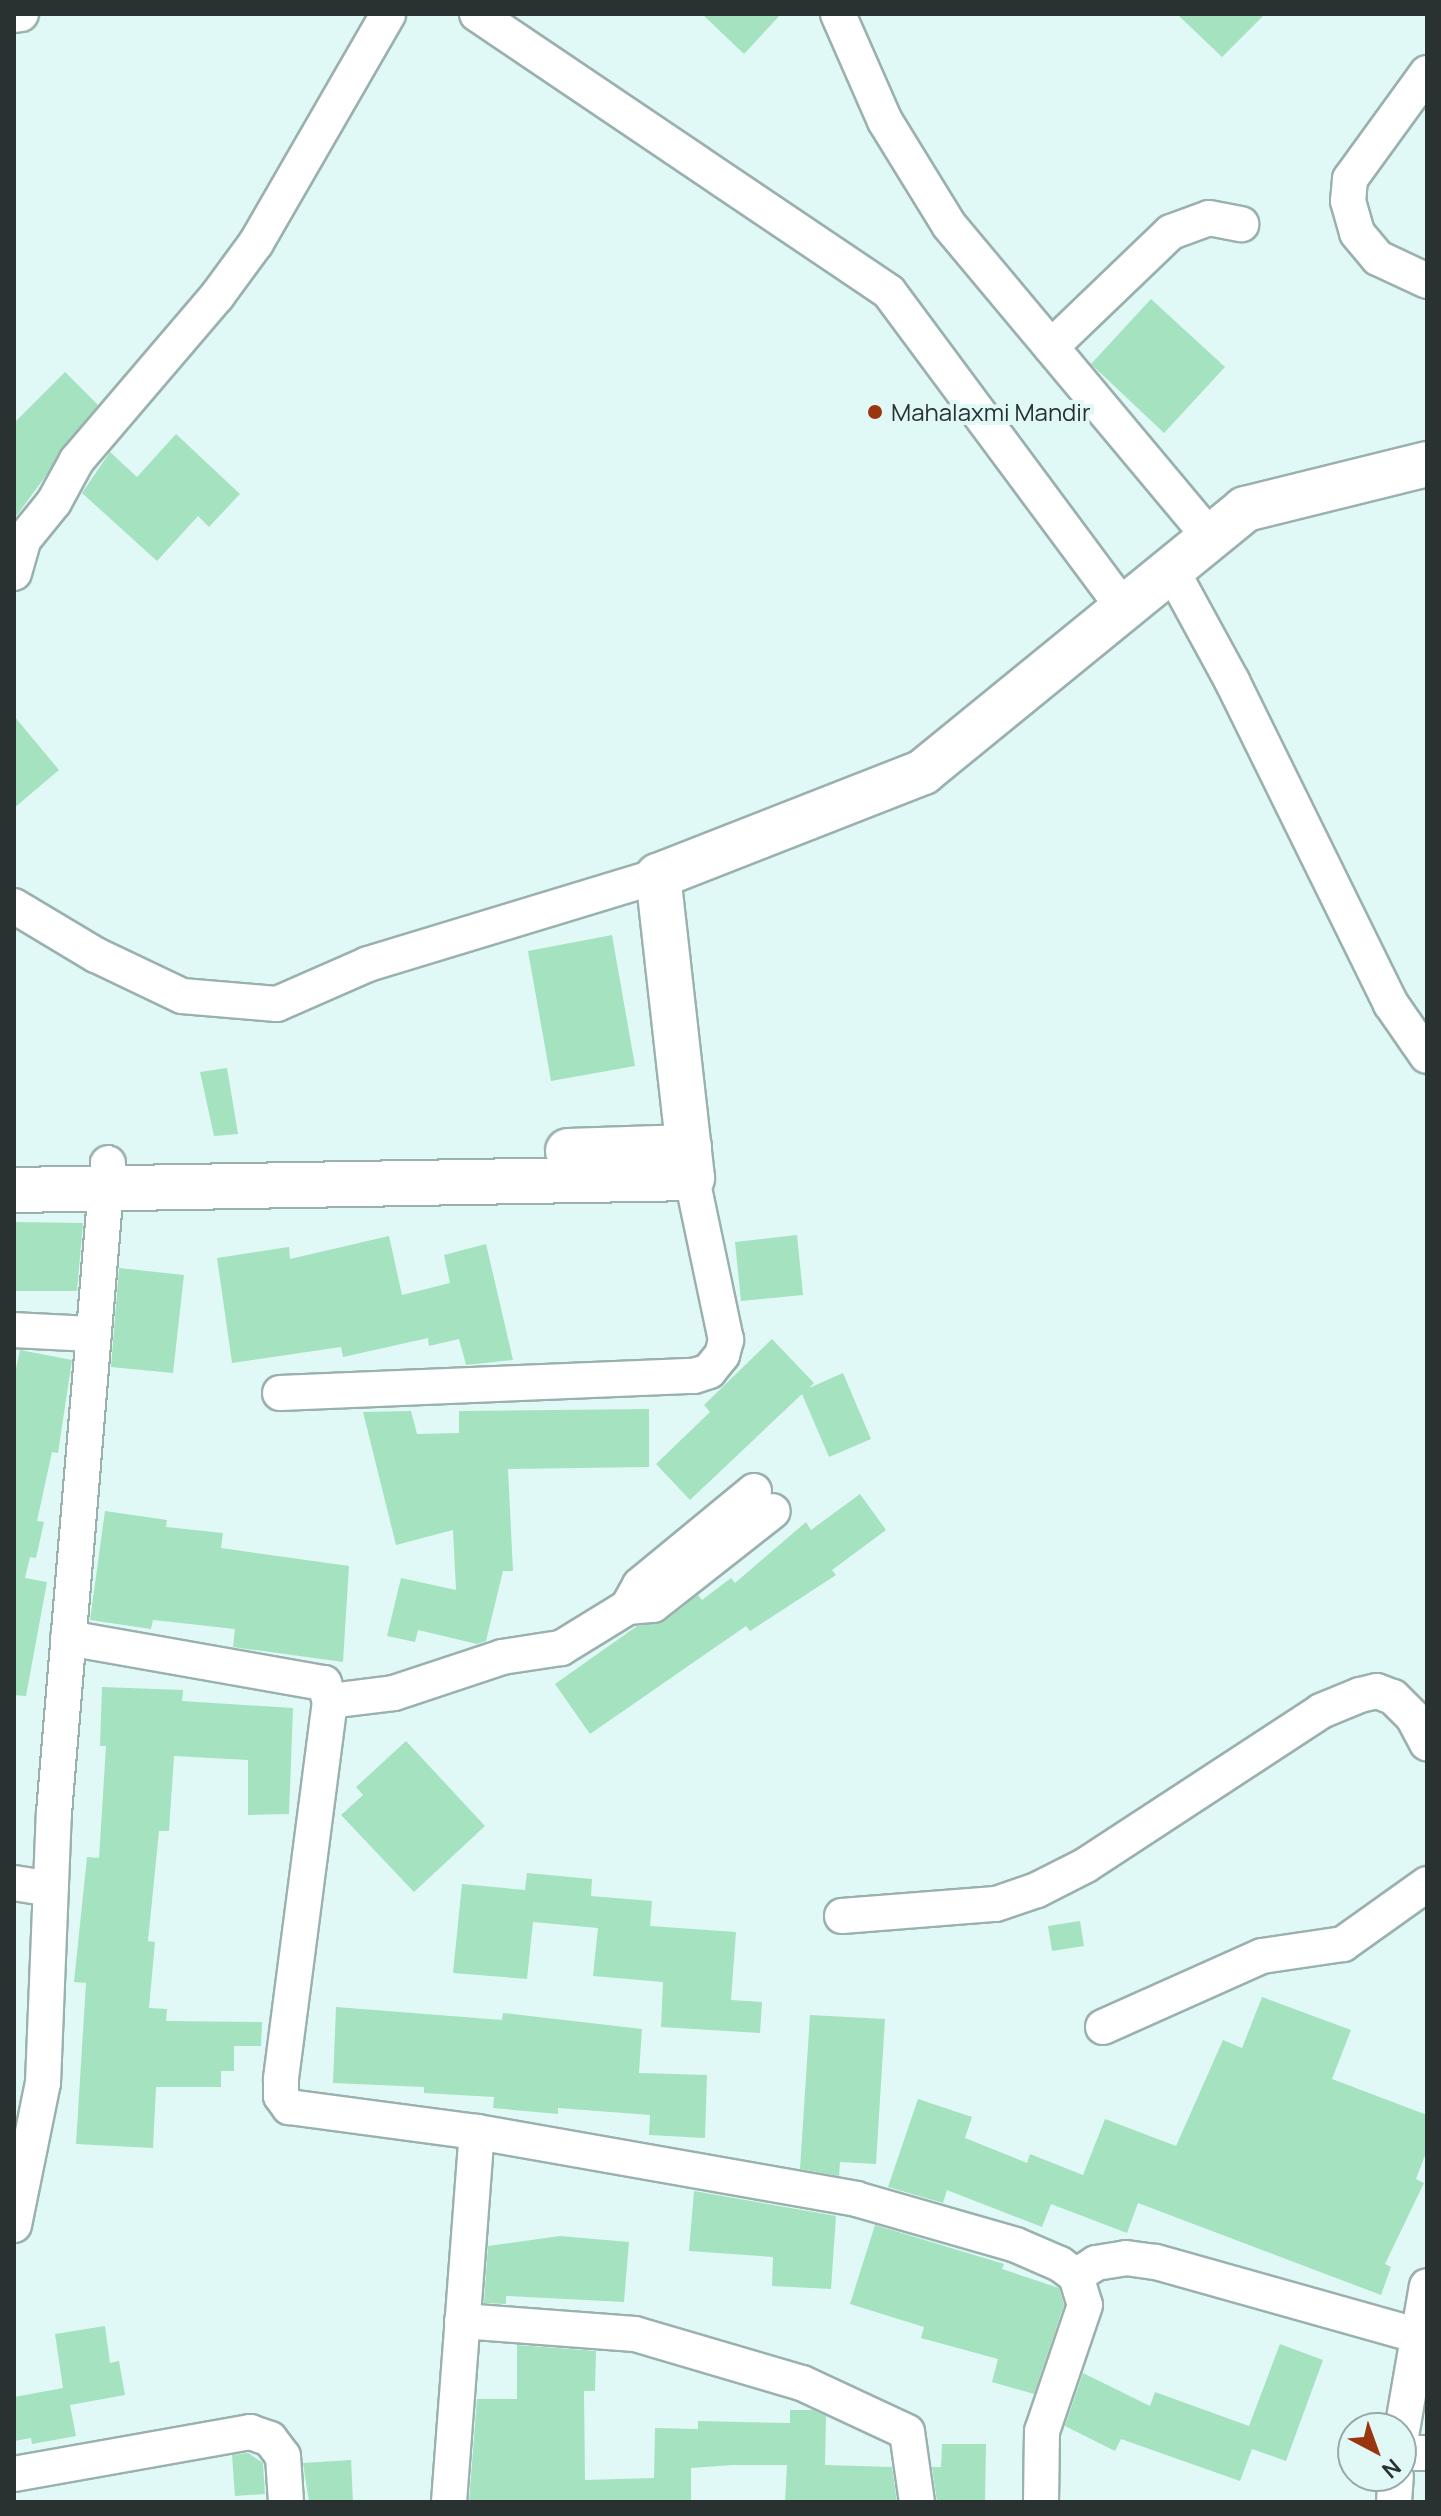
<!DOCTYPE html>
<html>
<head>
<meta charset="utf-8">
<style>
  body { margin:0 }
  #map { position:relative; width:1441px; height:2516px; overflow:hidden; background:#e0f9f7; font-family:Manrope,sans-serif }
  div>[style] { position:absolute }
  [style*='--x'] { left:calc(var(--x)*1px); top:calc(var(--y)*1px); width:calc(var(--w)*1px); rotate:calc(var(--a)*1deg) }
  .building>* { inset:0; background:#a5e2bf }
  .roads { filter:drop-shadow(2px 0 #9ab1af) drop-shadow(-2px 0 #9ab1af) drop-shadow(0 2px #9ab1af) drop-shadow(0 -2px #9ab1af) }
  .street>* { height:34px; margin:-17px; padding:0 17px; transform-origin:17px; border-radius:17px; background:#fff }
  .secondary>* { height:44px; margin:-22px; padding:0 22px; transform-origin:22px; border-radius:22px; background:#fff }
  .dots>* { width:22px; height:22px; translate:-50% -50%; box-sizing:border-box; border:4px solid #e0f9f7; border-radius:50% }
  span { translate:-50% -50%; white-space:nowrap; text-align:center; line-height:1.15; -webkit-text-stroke:8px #e0f9f7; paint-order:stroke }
  .poi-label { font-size:24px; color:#293231 }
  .left { translate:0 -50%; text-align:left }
  .frame { position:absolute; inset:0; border:16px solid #293231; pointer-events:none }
  .north { position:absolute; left:1337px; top:2412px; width:80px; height:80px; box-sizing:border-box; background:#e0f9f7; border:2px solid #97a9a8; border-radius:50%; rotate:139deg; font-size:22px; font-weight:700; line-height:32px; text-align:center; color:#293231 }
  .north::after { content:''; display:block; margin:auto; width:28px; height:36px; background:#9b3511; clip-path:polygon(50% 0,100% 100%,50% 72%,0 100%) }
</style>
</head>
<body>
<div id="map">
  <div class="building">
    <i style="clip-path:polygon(702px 14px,781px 14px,744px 54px)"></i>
    <i style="clip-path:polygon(1177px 14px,1265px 14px,1222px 57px)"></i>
    <i style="clip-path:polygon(1151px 299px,1225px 367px,1164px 433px,1091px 364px)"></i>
    <i style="clip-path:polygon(65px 372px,98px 405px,14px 519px,14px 423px)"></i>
    <i style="clip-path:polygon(176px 434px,240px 494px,209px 527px,198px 516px,157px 561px,82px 493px,110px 452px,137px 477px)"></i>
    <i style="clip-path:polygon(14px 716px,59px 770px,14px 808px)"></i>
    <i style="clip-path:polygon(612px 935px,635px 1066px,551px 1081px,528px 951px)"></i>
    <i style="clip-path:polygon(227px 1068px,238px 1134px,214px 1136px,200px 1072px)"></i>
    <i style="clip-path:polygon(14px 1222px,83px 1223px,77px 1291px,14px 1291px)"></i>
    <i style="clip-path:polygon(797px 1235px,803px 1295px,741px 1301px,735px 1242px)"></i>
    <i style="clip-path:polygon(389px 1236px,402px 1295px,450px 1283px,444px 1255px,486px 1244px,513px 1360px,466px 1365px,459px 1339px,429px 1346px,428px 1338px,343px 1357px,341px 1347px,232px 1363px,217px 1258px,289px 1247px,290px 1259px)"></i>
    <i style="clip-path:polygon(119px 1268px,184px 1275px,173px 1373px,111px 1367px)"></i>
    <i style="clip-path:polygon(772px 1339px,814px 1383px,809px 1388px,843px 1373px,871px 1439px,829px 1457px,802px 1394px,690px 1500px,656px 1464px,710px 1412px,704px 1405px)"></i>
    <i style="clip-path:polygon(20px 1350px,72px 1360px,58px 1453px,52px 1452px,37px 1521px,44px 1522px,36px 1558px,30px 1557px,25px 1578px,47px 1582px,26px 1696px,14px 1695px,14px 1378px)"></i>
    <i style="clip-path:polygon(649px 1409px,649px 1467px,508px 1469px,513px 1571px,503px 1571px,486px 1641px,477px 1644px,418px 1630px,415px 1642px,387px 1636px,401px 1578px,456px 1590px,453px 1530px,396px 1545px,363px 1412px,411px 1411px,417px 1434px,459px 1433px,459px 1411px)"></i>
    <i style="clip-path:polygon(860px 1494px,886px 1530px,832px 1570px,836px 1575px,750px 1631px,746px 1626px,590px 1734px,555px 1684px,637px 1626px,665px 1621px,698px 1595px,702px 1600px,731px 1578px,735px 1583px,806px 1522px,811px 1530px)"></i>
    <i style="clip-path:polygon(105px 1511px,167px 1520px,166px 1527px,223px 1533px,221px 1548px,349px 1566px,343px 1662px,233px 1647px,235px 1629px,153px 1620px,151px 1629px,90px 1620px)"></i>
    <i style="clip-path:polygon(102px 1687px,183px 1690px,182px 1701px,293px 1708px,289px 1814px,248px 1815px,248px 1760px,174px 1756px,169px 1831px,159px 1831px,148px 1941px,155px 1942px,149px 2008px,167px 2009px,166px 2021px,262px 2022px,261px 2046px,234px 2046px,234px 2071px,221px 2071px,221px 2087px,156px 2087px,153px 2148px,76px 2144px,86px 1983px,74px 1982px,87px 1857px,99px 1858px,106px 1746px,100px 1746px)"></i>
    <i style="clip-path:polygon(406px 1741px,485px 1826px,414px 1892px,341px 1815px,363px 1795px,356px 1787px)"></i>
    <i style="clip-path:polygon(527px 1873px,592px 1879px,591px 1896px,652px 1901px,650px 1926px,736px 1932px,731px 2000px,762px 2002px,760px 2033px,661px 2027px,663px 1982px,593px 1976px,598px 1928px,533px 1922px,527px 1979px,453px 1973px,462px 1884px,525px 1890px)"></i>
    <i style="clip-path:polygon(1080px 1921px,1084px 1946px,1052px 1951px,1048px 1926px)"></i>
    <i style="clip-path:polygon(1262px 1997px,1351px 2030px,1332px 2079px,1427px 2115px,1427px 2150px,1416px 2179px,1424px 2183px,1385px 2264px,1391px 2267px,1381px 2295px,1138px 2203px,1127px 2233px,1051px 2204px,1042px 2227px,947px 2190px,943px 2203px,888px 2187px,918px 2099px,972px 2117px,965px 2138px,1027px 2163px,1030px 2154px,1083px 2175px,1105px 2119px,1176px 2146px,1223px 2040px,1242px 2048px)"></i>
    <i style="clip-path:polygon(336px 2007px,502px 2020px,503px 2013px,642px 2029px,639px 2073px,707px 2075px,705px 2138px,649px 2135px,650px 2115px,558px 2108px,558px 2114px,493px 2108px,494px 2097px,424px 2093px,424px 2087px,333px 2083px)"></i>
    <i style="clip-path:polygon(810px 2015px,885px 2019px,876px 2164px,840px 2162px,839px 2176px,800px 2169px)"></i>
    <i style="clip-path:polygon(694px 2191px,836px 2216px,831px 2289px,772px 2286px,773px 2257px,689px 2251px)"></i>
    <i style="clip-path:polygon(875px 2225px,1004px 2264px,1002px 2269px,1059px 2288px,1064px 2305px,1034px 2394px,992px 2382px,998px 2359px,921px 2338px,924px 2327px,850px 2304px)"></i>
    <i style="clip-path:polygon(560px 2236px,629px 2242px,624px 2302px,506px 2296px,506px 2304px,484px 2303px,488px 2246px)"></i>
    <i style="clip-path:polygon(105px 2326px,110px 2363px,119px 2361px,125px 2395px,70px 2405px,76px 2436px,32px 2444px,31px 2438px,14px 2441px,14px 2397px,63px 2388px,55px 2334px)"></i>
    <i style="clip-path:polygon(1280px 2344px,1323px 2360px,1286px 2461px,1252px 2449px,1240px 2481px,1121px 2439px,1115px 2451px,1065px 2426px,1083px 2373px,1150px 2406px,1155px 2392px,1249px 2426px)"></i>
    <i style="clip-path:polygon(517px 2345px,596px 2351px,595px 2391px,584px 2391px,585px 2480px,654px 2478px,655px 2428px,698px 2429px,698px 2421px,790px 2423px,790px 2410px,813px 2410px,826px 2416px,825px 2465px,892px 2467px,897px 2502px,785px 2502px,787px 2465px,733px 2465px,691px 2468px,691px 2502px,469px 2502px,477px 2399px,517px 2399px)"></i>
    <i style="clip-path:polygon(942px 2444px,986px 2444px,985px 2502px,937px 2502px,932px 2467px,941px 2467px)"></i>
    <i style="clip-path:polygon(248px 2453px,263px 2463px,265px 2494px,235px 2496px,232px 2455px)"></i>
    <i style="clip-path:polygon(351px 2460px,353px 2502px,309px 2502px,303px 2463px)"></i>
  </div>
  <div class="roads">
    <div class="street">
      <i style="--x:477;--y:14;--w:497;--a:34"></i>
      <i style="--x:889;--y:292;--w:394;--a:53.4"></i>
      <i style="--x:838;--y:14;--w:117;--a:66.3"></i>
      <i style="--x:885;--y:121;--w:122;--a:58.4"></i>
      <i style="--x:949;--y:225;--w:407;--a:50.1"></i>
      <i style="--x:14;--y:15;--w:7;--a:-8"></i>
      <i style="--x:1427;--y:73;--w:131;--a:126"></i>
      <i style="--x:1350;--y:179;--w:22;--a:95"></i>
      <i style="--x:1348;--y:201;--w:33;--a:74"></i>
      <i style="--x:1357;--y:233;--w:33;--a:50"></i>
      <i style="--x:1378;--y:258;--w:54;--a:25.1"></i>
      <i style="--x:1051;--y:347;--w:166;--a:-43.8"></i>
      <i style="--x:1171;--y:232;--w:40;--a:-20.2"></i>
      <i style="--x:1209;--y:218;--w:33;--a:11"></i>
      <i style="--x:1171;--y:569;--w:128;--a:61.4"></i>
      <i style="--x:1232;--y:681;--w:360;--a:63.8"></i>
      <i style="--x:1391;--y:1004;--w:63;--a:55.3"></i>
      <i style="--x:14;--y:573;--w:35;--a:-74"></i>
      <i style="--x:24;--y:539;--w:48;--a:-51"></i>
      <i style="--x:54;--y:502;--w:48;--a:-61.3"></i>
      <i style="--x:77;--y:460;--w:216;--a:-49.5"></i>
      <i style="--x:217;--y:296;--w:66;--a:-53.7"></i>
      <i style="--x:256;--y:243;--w:264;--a:-60"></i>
      <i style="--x:14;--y:906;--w:96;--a:30.9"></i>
      <i style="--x:96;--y:955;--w:95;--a:25.5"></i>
      <i style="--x:182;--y:996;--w:95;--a:4.8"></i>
      <i style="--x:277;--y:1004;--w:99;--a:-23.7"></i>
      <i style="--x:368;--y:964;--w:303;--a:-16.9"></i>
      <i style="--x:14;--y:1330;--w:80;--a:2.9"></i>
      <i style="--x:280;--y:1393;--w:414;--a:-2.4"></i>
      <i style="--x:694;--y:1376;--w:16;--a:-18"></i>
      <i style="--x:709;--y:1371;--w:21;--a:-51"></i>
      <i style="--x:722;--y:1355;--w:16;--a:-75"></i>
      <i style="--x:726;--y:1340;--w:166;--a:-101.9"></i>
      <i style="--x:754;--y:1491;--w:148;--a:140.5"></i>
      <i style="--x:640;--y:1585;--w:25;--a:119"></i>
      <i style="--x:628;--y:1607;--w:25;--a:-5"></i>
      <i style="--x:653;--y:1605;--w:152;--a:-38.1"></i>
      <i style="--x:68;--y:1638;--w:260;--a:10"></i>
      <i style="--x:324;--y:1683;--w:19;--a:72"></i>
      <i style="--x:330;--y:1701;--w:382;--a:97.4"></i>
      <i style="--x:281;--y:2080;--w:16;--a:90"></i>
      <i style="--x:281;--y:2096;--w:14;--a:54"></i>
      <i style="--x:289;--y:2107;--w:190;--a:7.6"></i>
      <i style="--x:477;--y:2132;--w:385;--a:10"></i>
      <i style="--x:856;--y:2199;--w:166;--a:16"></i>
      <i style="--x:1016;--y:2245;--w:48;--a:23.4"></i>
      <i style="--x:1060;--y:2264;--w:20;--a:37"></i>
      <i style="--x:1076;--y:2276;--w:30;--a:73"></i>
      <i style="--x:1085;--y:2305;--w:133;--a:108.8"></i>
      <i style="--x:1042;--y:2431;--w:71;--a:90.8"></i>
      <i style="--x:330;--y:1701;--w:64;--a:-7.1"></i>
      <i style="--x:394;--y:1693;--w:114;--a:-18.4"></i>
      <i style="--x:502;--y:1657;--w:60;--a:-8.7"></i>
      <i style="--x:561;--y:1648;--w:79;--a:-31.5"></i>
      <i style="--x:14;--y:1883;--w:37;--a:9"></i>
      <i style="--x:842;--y:1916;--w:154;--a:-4.5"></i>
      <i style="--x:996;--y:1904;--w:43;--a:-18.9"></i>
      <i style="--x:1037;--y:1890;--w:55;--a:-27"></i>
      <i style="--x:1086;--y:1865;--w:281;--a:-33.2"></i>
      <i style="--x:1321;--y:1711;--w:42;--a:-22.3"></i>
      <i style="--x:1360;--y:1695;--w:17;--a:-13"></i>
      <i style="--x:1377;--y:1691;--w:17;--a:21"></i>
      <i style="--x:1393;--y:1697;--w:28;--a:45"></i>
      <i style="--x:1413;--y:1717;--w:30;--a:62"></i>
      <i style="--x:1103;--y:2027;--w:174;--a:-24.1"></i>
      <i style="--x:1262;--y:1956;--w:82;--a:-8.4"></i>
      <i style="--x:1343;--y:1944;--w:103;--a:-35.5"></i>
      <i style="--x:14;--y:2225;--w:145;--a:-78.5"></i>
      <i style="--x:43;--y:2083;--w:270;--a:-87.7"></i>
      <i style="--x:54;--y:1813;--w:652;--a:-85.25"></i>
      <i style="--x:1076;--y:2276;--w:24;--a:-33"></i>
      <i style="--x:1096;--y:2263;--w:30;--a:-9"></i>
      <i style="--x:1126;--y:2258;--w:30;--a:8"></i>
      <i style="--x:1156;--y:2262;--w:269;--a:15.7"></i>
      <i style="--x:462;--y:2321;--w:173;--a:4.3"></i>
      <i style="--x:635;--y:2334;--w:174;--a:16.4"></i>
      <i style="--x:802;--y:2383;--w:116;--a:25"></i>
      <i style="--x:907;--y:2432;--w:71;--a:81.9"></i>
      <i style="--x:1401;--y:2436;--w:152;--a:-80.2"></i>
      <i style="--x:1401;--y:2453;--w:26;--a:0"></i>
      <i style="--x:14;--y:2474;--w:240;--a:-10.1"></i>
      <i style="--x:250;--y:2432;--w:21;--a:19"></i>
      <i style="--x:270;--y:2439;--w:21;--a:53"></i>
      <i style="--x:283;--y:2456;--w:46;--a:86.3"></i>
      <i style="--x:449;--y:2502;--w:371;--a:-85.7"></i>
      <i style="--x:1394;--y:2502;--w:26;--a:-86"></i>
    </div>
    <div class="secondary">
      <i style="--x:568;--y:1151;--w:121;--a:-1.9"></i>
      <i style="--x:14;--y:1190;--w:678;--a:-1.01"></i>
      <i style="--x:692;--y:1178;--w:304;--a:-96.4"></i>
      <i style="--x:658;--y:876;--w:285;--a:-21.4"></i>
      <i style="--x:923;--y:772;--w:416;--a:-39.2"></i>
      <i style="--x:1245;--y:509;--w:187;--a:-13.9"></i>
    </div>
  </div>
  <div class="dots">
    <i style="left:875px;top:412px;background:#9b3511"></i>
  </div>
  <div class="poi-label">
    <span class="left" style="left:891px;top:412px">Mahalaxmi Mandir</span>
  </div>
  <div class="frame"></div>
  <div class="north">N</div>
</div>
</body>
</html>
